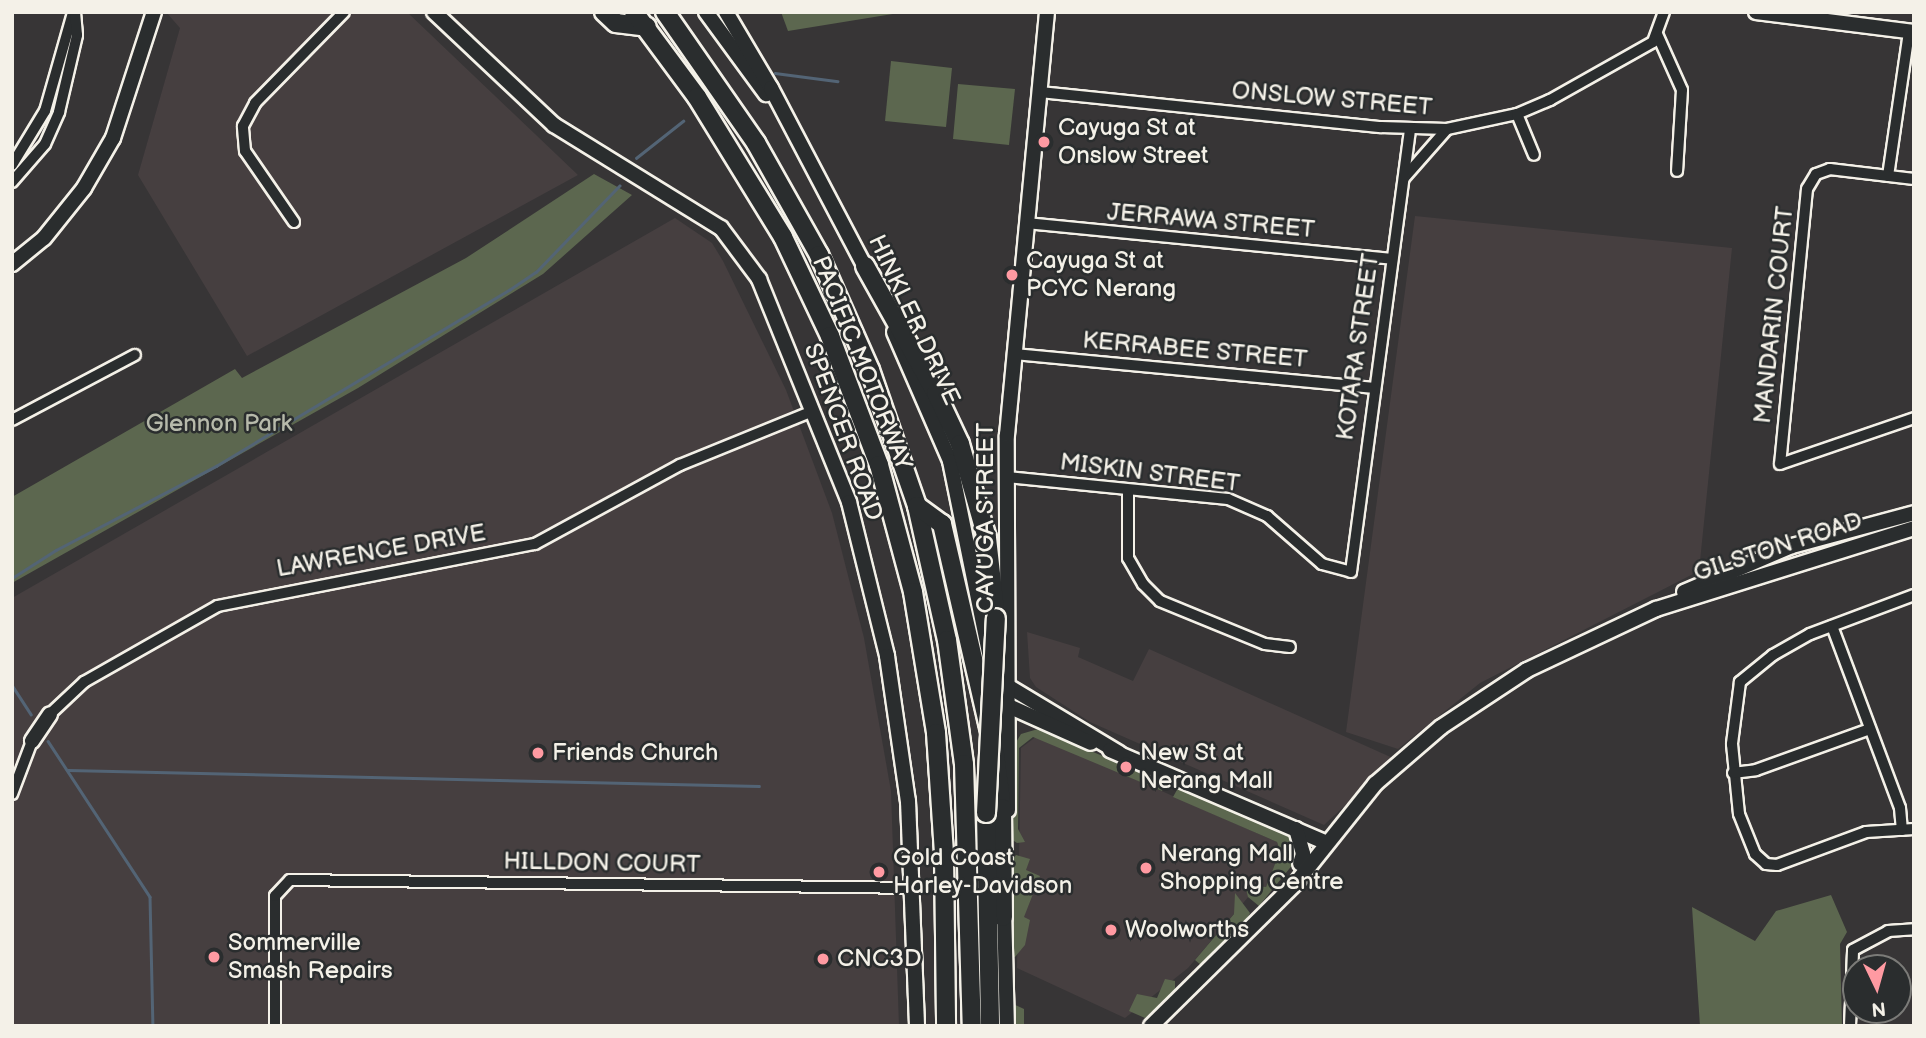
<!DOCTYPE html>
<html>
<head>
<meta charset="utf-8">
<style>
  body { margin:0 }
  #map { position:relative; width:1926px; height:1038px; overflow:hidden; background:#373536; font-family:"Balsamiq Sans",sans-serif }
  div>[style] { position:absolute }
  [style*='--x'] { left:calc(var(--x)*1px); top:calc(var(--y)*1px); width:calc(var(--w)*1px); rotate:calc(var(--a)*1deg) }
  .built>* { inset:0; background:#463f40 }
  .green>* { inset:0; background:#5c674f }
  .stream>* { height:2.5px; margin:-1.25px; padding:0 1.25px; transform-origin:1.25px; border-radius:1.25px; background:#536475 }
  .roads { filter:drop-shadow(2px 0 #f4f1e8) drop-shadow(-2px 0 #f4f1e8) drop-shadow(0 2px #f4f1e8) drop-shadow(0 -2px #f4f1e8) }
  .street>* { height:10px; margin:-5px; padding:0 5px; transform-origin:5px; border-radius:5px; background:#2a2d2e }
  .secondary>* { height:14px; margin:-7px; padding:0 7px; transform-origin:7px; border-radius:7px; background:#2a2d2e }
  .highway>* { height:18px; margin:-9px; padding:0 9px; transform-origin:9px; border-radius:9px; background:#2a2d2e }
  .bridges { filter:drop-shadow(2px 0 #f4f1e8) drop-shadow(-2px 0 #f4f1e8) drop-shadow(0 2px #f4f1e8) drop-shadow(0 -2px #f4f1e8) }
  .highway-bridge>* { height:18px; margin:-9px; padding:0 9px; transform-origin:9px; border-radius:9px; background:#2a2d2e }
  .dots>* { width:19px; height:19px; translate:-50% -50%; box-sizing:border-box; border:4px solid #2a2d2e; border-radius:50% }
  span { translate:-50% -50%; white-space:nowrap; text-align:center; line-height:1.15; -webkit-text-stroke:5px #2a2d2e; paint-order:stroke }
  .street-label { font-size:24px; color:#f4f1e8 }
  .poi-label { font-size:24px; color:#f4f1e8 }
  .left { translate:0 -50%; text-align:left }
  .park-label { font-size:24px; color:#b7baab }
  .frame { position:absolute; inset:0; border:14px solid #f4f1e8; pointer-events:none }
  .north { position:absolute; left:1842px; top:954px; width:70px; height:70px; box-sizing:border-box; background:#2a2d2e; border:2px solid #7b7b78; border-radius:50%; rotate:175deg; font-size:19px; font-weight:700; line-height:28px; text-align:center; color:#f4f1e8 }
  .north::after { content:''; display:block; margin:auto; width:24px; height:32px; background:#ff9aa2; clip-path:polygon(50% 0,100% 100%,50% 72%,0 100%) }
</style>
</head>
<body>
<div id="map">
  <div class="built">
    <i style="clip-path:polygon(166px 12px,407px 12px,578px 175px,247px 356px,138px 175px,180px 28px)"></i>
    <i style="clip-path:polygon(1415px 216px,1732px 248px,1699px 571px,1480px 683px,1398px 749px,1346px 732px)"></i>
    <i style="clip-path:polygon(675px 218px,712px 243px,723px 261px,786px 390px,832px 513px,864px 638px,891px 791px,899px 1026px,12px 1026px,12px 598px)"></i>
    <i style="clip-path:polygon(1027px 632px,1080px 648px,1078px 657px,1133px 681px,1149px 649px,1395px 759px,1324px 825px,1090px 722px,1036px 687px,1030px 678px)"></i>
    <i style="clip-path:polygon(1037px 736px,1277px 842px,1280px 851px,1266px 887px,1255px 889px,1188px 968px,1125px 1018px,1017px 968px,1021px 748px)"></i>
  </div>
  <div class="green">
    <i style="clip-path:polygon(781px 12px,905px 12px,788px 31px)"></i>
    <i style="clip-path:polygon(891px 61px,952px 68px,946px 127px,885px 121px)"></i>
    <i style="clip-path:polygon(958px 84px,1015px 89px,1009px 145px,953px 139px)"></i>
    <i style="clip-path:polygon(594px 174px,632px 195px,543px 274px,358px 388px,12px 583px,12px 497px,235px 369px,242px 378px,466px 258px)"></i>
    <i style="clip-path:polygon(1038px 729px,1165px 782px,1162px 791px,1033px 737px,1019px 748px,1018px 829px,1025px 842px,1017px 843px,1011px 839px,1013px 747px,1021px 734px)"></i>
    <i style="clip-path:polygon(1178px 788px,1292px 838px,1298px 858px,1259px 906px,1248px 897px,1245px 885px,1266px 887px,1280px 851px,1277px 842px,1173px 797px)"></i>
    <i style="clip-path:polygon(1016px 855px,1030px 859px,1026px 870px,1040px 876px,1024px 917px,1030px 920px,1025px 945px,1015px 957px,1008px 957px,1011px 861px)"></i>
    <i style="clip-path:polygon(1235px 893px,1250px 913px,1248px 917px,1202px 966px,1195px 960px,1234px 914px)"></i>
    <i style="clip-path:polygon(1831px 895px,1847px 932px,1840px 944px,1842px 1026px,1700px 1026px,1692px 907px,1755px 941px,1776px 911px)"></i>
    <i style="clip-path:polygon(1165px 979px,1175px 981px,1175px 991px,1145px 1018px,1129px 1011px,1137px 994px,1157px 998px)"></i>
    <i style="clip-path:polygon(1013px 1004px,1024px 1009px,1024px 1026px,1013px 1026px)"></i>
  </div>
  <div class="stream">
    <i style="--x:775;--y:73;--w:63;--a:7.4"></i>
    <i style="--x:636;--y:158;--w:60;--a:-38.2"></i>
    <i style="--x:12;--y:578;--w:52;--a:-32.5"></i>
    <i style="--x:56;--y:550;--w:181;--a:-27.7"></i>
    <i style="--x:216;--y:466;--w:342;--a:-31"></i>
    <i style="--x:509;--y:290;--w:32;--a:-34"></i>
    <i style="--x:536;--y:272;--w:120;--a:-46"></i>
    <i style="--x:12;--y:685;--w:35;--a:57"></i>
    <i style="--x:48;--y:741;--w:186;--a:56.8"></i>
    <i style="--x:150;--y:897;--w:129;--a:88.7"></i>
    <i style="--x:68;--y:770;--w:691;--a:1.33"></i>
  </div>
  <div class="roads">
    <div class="street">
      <i style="--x:1657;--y:34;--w:61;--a:65.9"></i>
      <i style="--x:1682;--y:90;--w:81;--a:93.5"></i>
      <i style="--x:1040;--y:92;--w:343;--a:5.9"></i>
      <i style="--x:1381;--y:127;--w:66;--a:1.7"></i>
      <i style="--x:1447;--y:129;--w:72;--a:-12.1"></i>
      <i style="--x:1517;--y:114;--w:36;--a:-23"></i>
      <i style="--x:1550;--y:100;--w:118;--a:-29.4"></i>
      <i style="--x:1653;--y:42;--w:32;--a:-70"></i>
      <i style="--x:1517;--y:114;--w:44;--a:67.5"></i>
      <i style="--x:12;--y:165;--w:63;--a:-58.6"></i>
      <i style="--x:45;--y:111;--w:102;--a:-74.1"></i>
      <i style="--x:1888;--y:176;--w:146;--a:-81.7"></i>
      <i style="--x:1404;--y:178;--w:65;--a:-48.7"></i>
      <i style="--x:1914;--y:179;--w:85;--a:-173.2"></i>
      <i style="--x:1830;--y:169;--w:15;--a:160"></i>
      <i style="--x:1816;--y:174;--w:17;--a:121"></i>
      <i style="--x:1807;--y:189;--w:276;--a:95.6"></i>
      <i style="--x:1780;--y:464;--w:142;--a:-18.9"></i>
      <i style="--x:12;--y:182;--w:50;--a:-49"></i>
      <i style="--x:45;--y:144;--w:35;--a:-66"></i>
      <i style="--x:59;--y:112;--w:79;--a:-76.8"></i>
      <i style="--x:77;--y:35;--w:23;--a:-95"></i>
      <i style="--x:294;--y:222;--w:86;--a:-124.6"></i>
      <i style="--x:245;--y:151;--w:25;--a:-95"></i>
      <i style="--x:243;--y:126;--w:26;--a:-62"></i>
      <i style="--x:255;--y:103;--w:127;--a:-45.6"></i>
      <i style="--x:1026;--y:223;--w:368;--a:5.6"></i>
      <i style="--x:1014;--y:354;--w:360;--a:5.4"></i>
      <i style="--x:12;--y:420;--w:139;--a:-27.9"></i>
      <i style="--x:1007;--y:477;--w:222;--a:5.7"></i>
      <i style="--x:1228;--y:499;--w:43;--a:23.6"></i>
      <i style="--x:1267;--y:516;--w:73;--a:41.1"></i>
      <i style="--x:1322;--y:564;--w:30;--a:15"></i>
      <i style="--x:1351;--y:572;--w:447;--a:-82.4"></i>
      <i style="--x:1128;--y:490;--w:68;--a:90"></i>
      <i style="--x:1128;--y:558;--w:30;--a:60"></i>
      <i style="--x:1143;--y:584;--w:24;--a:45"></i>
      <i style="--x:1160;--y:601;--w:113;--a:22.3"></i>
      <i style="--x:1265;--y:644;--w:25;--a:7"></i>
      <i style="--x:1914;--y:595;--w:111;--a:159.4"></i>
      <i style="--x:1810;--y:634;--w:43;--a:150.4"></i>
      <i style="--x:1773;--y:655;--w:43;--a:140.7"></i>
      <i style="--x:1740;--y:682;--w:63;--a:97.4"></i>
      <i style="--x:1732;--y:744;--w:70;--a:84.3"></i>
      <i style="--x:1739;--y:814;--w:43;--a:68.2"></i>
      <i style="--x:1755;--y:854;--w:15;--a:42"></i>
      <i style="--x:1766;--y:864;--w:11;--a:5"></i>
      <i style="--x:1777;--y:865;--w:95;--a:-20.3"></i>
      <i style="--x:1866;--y:832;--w:48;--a:-3.6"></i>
      <i style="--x:1832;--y:626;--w:194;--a:69.5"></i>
      <i style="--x:1900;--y:808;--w:22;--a:85"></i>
      <i style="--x:50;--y:714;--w:47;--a:-43.3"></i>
      <i style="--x:84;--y:682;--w:154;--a:-29.6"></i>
      <i style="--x:218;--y:606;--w:323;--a:-11.1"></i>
      <i style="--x:535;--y:544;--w:165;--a:-28.6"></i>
      <i style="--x:680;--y:465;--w:144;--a:-22.1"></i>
      <i style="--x:1733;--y:773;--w:23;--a:-7"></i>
      <i style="--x:1756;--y:770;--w:121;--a:-19.8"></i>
      <i style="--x:12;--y:794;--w:57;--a:-69.3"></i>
      <i style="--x:275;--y:1026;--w:130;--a:-90"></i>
      <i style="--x:275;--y:896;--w:22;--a:-47"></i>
      <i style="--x:290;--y:880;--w:624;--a:0.73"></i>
      <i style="--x:1850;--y:1026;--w:76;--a:-87.7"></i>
      <i style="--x:1853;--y:950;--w:40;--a:-28"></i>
      <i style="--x:1888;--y:931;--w:26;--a:-4"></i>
    </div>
    <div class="secondary">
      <i style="--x:434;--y:12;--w:165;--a:43.3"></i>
      <i style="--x:554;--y:125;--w:196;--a:31.7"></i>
      <i style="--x:721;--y:228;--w:64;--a:53.3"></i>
      <i style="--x:759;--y:279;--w:240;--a:68"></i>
      <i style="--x:849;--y:502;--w:159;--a:76.1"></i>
      <i style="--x:887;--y:656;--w:147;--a:81.8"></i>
      <i style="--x:908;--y:801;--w:225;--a:87.7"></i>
      <i style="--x:706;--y:12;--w:102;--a:53.8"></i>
      <i style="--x:726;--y:12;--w:88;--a:59.4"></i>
      <i style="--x:771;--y:88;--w:211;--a:62.3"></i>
      <i style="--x:1756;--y:12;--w:159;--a:7.2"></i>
      <i style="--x:12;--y:264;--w:41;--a:-39.1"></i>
      <i style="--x:44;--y:238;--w:64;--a:-51.3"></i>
      <i style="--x:84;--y:188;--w:58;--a:-59.9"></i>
      <i style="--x:113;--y:138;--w:133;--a:-72"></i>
      <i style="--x:894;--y:332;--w:141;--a:66.5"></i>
      <i style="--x:950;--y:461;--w:206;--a:78.5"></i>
      <i style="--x:1684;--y:592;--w:117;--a:-23.1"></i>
      <i style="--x:1792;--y:546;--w:126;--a:-15.1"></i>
      <i style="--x:1006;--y:685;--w:132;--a:31"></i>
      <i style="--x:1004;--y:704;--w:95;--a:24.1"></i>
      <i style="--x:32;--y:741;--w:32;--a:-56"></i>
      <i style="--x:1110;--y:750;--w:236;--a:23.2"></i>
      <i style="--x:1008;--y:810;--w:375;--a:-90.2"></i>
      <i style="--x:1007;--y:435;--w:425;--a:-84.6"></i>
      <i style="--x:1296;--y:829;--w:26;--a:74"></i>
      <i style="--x:1303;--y:854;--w:10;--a:107"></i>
      <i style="--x:1004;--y:907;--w:119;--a:88.6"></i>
      <i style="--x:1151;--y:1026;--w:204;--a:-44.6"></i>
      <i style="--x:1296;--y:883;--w:127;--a:-51.4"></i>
      <i style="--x:1375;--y:784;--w:87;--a:-40.8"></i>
      <i style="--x:1441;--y:727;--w:103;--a:-33.5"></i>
      <i style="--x:1527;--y:670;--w:143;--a:-25.3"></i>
      <i style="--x:1656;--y:609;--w:270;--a:-17.4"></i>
    </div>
    <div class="highway">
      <i style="--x:604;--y:12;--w:16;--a:43"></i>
      <i style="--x:616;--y:23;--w:31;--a:7"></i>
      <i style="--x:634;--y:12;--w:106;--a:53.5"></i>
      <i style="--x:697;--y:97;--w:164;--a:58.4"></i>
      <i style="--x:783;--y:237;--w:110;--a:64.6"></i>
      <i style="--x:830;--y:336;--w:138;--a:69.2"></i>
      <i style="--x:879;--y:465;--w:131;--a:75"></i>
      <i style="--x:913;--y:592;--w:143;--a:80.7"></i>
      <i style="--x:936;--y:733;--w:122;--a:86.2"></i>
      <i style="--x:944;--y:855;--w:171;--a:89.3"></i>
      <i style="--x:665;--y:12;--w:160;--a:55.2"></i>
      <i style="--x:756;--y:143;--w:129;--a:60.6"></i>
      <i style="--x:819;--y:255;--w:126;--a:66.1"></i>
      <i style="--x:870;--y:370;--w:144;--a:70.9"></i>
      <i style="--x:917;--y:506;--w:137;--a:77.4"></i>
      <i style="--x:947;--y:640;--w:125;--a:82.2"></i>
      <i style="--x:964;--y:764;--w:262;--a:88.3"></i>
      <i style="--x:865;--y:266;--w:145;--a:60.8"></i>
      <i style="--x:936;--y:393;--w:56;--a:64.8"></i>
      <i style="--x:960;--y:444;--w:98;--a:74"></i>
      <i style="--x:987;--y:538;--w:81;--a:83.6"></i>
      <i style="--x:917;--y:506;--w:31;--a:36"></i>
      <i style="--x:942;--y:524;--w:236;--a:77"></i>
      <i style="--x:995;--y:754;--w:54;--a:82.6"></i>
      <i style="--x:1002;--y:808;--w:109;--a:89.5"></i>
      <i style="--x:986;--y:813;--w:213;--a:88.9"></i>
    </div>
  </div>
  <div class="bridges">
    <div class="highway-bridge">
      <i style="--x:986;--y:813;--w:195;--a:-87.1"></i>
    </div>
  </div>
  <div class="dots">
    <i style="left:1044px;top:142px;background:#ff9aa2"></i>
    <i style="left:1012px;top:275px;background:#ff9aa2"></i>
    <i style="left:538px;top:753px;background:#ff9aa2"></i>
    <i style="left:1126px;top:767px;background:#ff9aa2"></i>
    <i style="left:1146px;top:868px;background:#ff9aa2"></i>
    <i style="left:879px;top:872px;background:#ff9aa2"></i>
    <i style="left:1111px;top:930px;background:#ff9aa2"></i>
    <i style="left:214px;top:957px;background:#ff9aa2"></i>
    <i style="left:823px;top:959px;background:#ff9aa2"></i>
  </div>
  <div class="street-label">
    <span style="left:1332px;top:99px;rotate:5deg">ONSLOW STREET</span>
    <span style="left:1211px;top:221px;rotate:5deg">JERRAWA STREET</span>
    <span style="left:1774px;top:315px;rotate:-84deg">MANDARIN COURT</span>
    <span style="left:914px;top:320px;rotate:65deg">HINKLER DRIVE</span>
    <span style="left:1358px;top:347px;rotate:-82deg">KOTARA STREET</span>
    <span style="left:1195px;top:350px;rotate:5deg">KERRABEE STREET</span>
    <span style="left:862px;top:363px;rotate:68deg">PACIFIC MOTORWAY</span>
    <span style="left:843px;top:432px;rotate:70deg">SPENCER ROAD</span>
    <span style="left:1150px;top:473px;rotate:7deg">MISKIN STREET</span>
    <span style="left:986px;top:518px;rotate:-90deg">CAYUGA STREET</span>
    <span style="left:1778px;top:547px;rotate:-18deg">GILSTON ROAD</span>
    <span style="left:381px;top:551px;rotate:-10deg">LAWRENCE DRIVE</span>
    <span style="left:602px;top:863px;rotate:1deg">HILLDON COURT</span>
  </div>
  <div class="poi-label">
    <span class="left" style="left:1058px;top:142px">Cayuga St at<br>Onslow Street</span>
    <span class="left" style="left:1026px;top:275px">Cayuga St at<br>PCYC Nerang</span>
    <span class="left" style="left:552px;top:753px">Friends Church</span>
    <span class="left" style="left:1140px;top:767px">New St at<br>Nerang Mall</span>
    <span class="left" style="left:1160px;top:868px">Nerang Mall<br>Shopping Centre</span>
    <span class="left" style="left:893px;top:872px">Gold Coast<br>Harley-Davidson</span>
    <span class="left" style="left:1125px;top:930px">Woolworths</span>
    <span class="left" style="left:228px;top:957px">Sommerville<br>Smash Repairs</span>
    <span class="left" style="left:837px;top:959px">CNC3D</span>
  </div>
  <div class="park-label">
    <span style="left:219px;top:424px">Glennon Park</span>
  </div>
  <div class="frame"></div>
  <div class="north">N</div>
</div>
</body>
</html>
